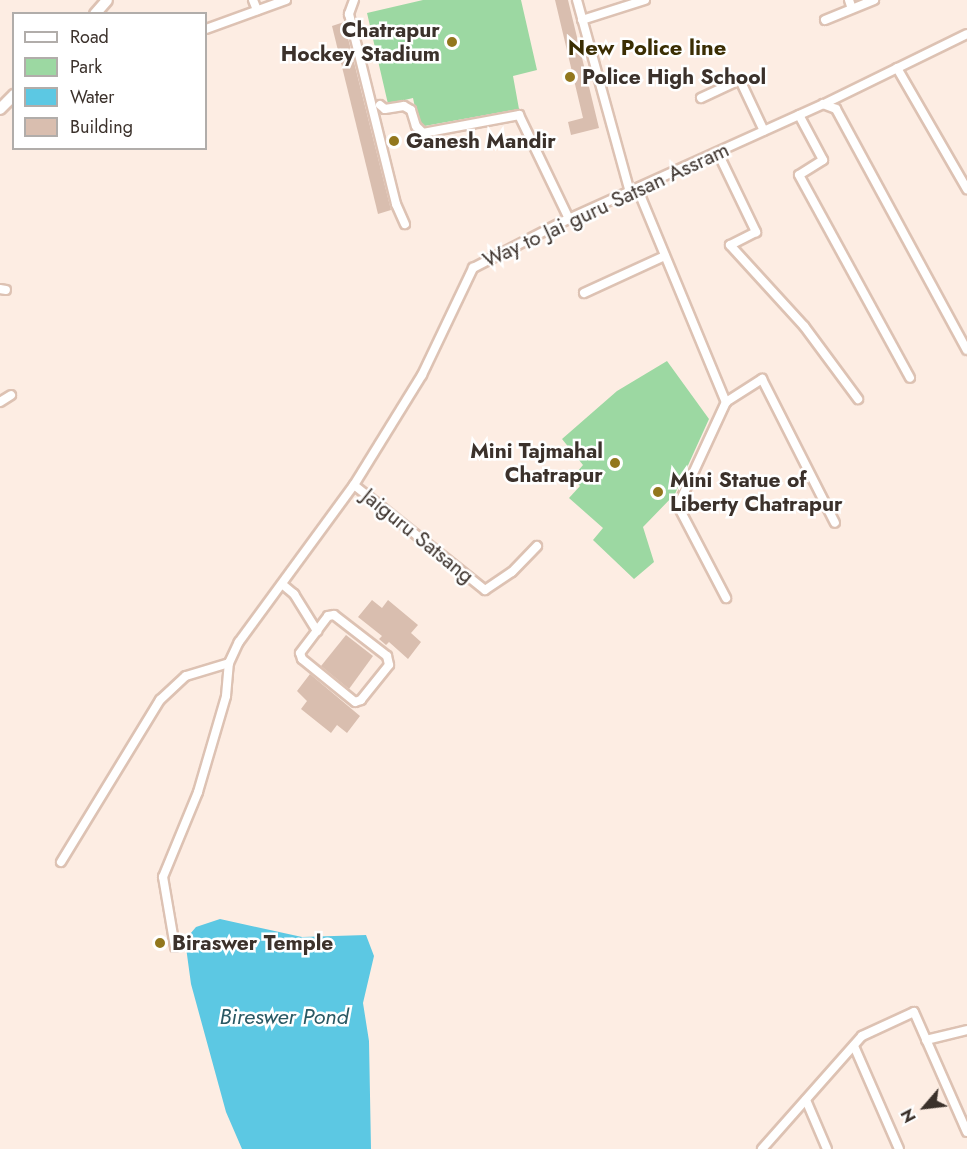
<!DOCTYPE html>
<html>
<head>
<meta charset="utf-8">
<style>
  body { margin:0 }
  #map { position:relative; width:967px; height:1149px; overflow:hidden; background:#fdede3; font-family:Jost,sans-serif }
  div>[style] { position:absolute }
  [style*='--x'] { left:calc(var(--x)*1px); top:calc(var(--y)*1px); width:calc(var(--w)*1px); rotate:calc(var(--a)*1deg) }
  .green>* { inset:0; background:#9cd8a2 }
  .water>* { inset:0; background:#5cc8e3 }
  .building>* { inset:0; background:#d9beaf }
  .roads { filter:drop-shadow(2px 0 #ddc2b3) drop-shadow(-2px 0 #ddc2b3) drop-shadow(0 2px #ddc2b3) drop-shadow(0 -2px #ddc2b3) }
  .minor>* { height:8px; margin:-4px; padding:0 4px; transform-origin:4px; border-radius:4px; background:#fff }
  .tertiary>* { height:10px; margin:-5px; padding:0 5px; transform-origin:5px; border-radius:5px; background:#fff }
  .dots>* { width:16px; height:16px; translate:-50% -50%; box-sizing:border-box; border:3px solid #fff; border-radius:50% }
  span { translate:-50% -50%; white-space:nowrap; text-align:center; line-height:1.15; -webkit-text-stroke:5px #fff; paint-order:stroke }
  .poi-label { font-size:21px; color:#3b312b; font-weight:700 }
  .right { translate:-100% -50%; text-align:right }
  .left { translate:0 -50%; text-align:left }
  .street-label { font-size:21px; color:#3b312b }
  .neighbourhood-label { font-size:22px; color:#3b2e03; font-weight:700 }
  .water-label { font-size:22px; color:#295863; font-style:italic }
  .legend { position:absolute; left:12px; top:12px; width:195px; height:138px; box-sizing:border-box; background:#fff; border:2px solid #b1adaa; margin:0; padding:8px 10px; list-style:none; font-size:18px; color:#3b312b }
  .legend li { display:flex; align-items:center; gap:12px; height:30px }
  .legend b { width:30px; border:2px solid #b1adaa }
  .north { position:absolute; left:895px; top:1077px; width:60px; height:60px; -webkit-text-stroke:4px #fff; paint-order:stroke; rotate:242deg; font-size:16px; font-weight:700; line-height:24px; text-align:center; color:#3b312b }
  .north::after { content:''; display:block; margin:auto; width:21px; height:27px; background:#3b312b; clip-path:polygon(50% 0,100% 100%,50% 72%,0 100%) }
</style>
</head>
<body>
<div id="map">
  <div class="green">
    <i style="clip-path:polygon(423px 0,521px 0,537px 70px,513px 76px,519px 109px,419px 127px,413px 98px,388px 104px,367px 13px)"></i>
    <i style="clip-path:polygon(667px 361px,709px 419px,675px 494px,643px 527px,654px 562px,634px 579px,593px 540px,603px 528px,569px 498px,580px 486px,572px 478px,583px 465px,562px 439px,617px 391px)"></i>
  </div>
  <div class="water">
    <i style="clip-path:polygon(220px 919px,302px 937px,366px 935px,374px 956px,363px 1003px,369px 1041px,371px 1149px,242px 1149px,226px 1112px,191px 984px,185px 940px,196px 927px)"></i>
  </div>
  <div class="building">
    <i style="clip-path:polygon(555px 0,568px 0,599px 128px,571px 135px,568px 122px,583px 118px)"></i>
    <i style="clip-path:polygon(344px 22px,391px 210px,378px 214px,332px 26px)"></i>
    <i style="clip-path:polygon(372px 600px,382px 608px,388px 600px,418px 625px,411px 633px,421px 642px,408px 659px,389px 642px,386px 645px,379px 639px,382px 636px,358px 617px)"></i>
    <i style="clip-path:polygon(346px 635px,373px 656px,349px 689px,321px 666px)"></i>
    <i style="clip-path:polygon(310px 674px,360px 716px,347px 733px,337px 725px,331px 733px,301px 709px,307px 701px,297px 691px)"></i>
  </div>
  <div class="roads">
    <div class="minor">
      <i style="--x:253;--y:0;--w:11;--a:68"></i>
      <i style="--x:354;--y:0;--w:15;--a:110"></i>
      <i style="--x:349;--y:14;--w:196;--a:76.1"></i>
      <i style="--x:396;--y:204;--w:22;--a:66"></i>
      <i style="--x:577;--y:0;--w:200;--a:74.6"></i>
      <i style="--x:849;--y:0;--w:9;--a:72"></i>
      <i style="--x:582;--y:20;--w:66;--a:-17.6"></i>
      <i style="--x:825;--y:20;--w:53;--a:-22.2"></i>
      <i style="--x:206;--y:29;--w:85;--a:-19.9"></i>
      <i style="--x:897;--y:68;--w:140;--a:60"></i>
      <i style="--x:701;--y:98;--w:43;--a:-24.8"></i>
      <i style="--x:740;--y:80;--w:56;--a:64.8"></i>
      <i style="--x:824;--y:104;--w:159;--a:-26.1"></i>
      <i style="--x:380;--y:105;--w:6;--a:39"></i>
      <i style="--x:385;--y:109;--w:19;--a:-9"></i>
      <i style="--x:404;--y:106;--w:8;--a:30"></i>
      <i style="--x:411;--y:110;--w:17;--a:73"></i>
      <i style="--x:416;--y:126;--w:10;--a:45"></i>
      <i style="--x:423;--y:133;--w:98;--a:-10.6"></i>
      <i style="--x:519;--y:115;--w:115;--a:64.3"></i>
      <i style="--x:799;--y:115;--w:51;--a:61.9"></i>
      <i style="--x:823;--y:160;--w:28;--a:148"></i>
      <i style="--x:799;--y:175;--w:231;--a:61.3"></i>
      <i style="--x:718;--y:153;--w:88;--a:64.3"></i>
      <i style="--x:756;--y:232;--w:29;--a:153"></i>
      <i style="--x:730;--y:245;--w:110;--a:47.6"></i>
      <i style="--x:804;--y:326;--w:91;--a:53.5"></i>
      <i style="--x:638;--y:190;--w:230;--a:67.5"></i>
      <i style="--x:726;--y:402;--w:115;--a:114.8"></i>
      <i style="--x:678;--y:506;--w:104;--a:62.4"></i>
      <i style="--x:0;--y:289;--w:6;--a:9"></i>
      <i style="--x:584;--y:293;--w:89;--a:-24.6"></i>
      <i style="--x:0;--y:402;--w:13;--a:-32"></i>
      <i style="--x:726;--y:402;--w:43;--a:-32.6"></i>
      <i style="--x:762;--y:379;--w:161;--a:63.1"></i>
      <i style="--x:354;--y:485;--w:168;--a:38.7"></i>
      <i style="--x:485;--y:590;--w:32;--a:-34"></i>
      <i style="--x:512;--y:572;--w:36;--a:-46"></i>
      <i style="--x:282;--y:584;--w:16;--a:40"></i>
      <i style="--x:294;--y:594;--w:44;--a:58.1"></i>
      <i style="--x:334;--y:615;--w:67;--a:37.7"></i>
      <i style="--x:387;--y:656;--w:9;--a:77"></i>
      <i style="--x:389;--y:665;--w:45;--a:128.7"></i>
      <i style="--x:361;--y:700;--w:6;--a:162"></i>
      <i style="--x:355;--y:702;--w:68;--a:-140.9"></i>
      <i style="--x:302;--y:659;--w:6;--a:-108"></i>
      <i style="--x:300;--y:653;--w:46;--a:-52.9"></i>
      <i style="--x:328;--y:616;--w:6;--a:-9"></i>
      <i style="--x:61;--y:862;--w:190;--a:-58.6"></i>
      <i style="--x:160;--y:700;--w:35;--a:-43"></i>
      <i style="--x:186;--y:676;--w:45;--a:-16.8"></i>
      <i style="--x:175;--y:947;--w:71;--a:-99.7"></i>
      <i style="--x:163;--y:877;--w:92;--a:-67.6"></i>
      <i style="--x:198;--y:792;--w:100;--a:-73.7"></i>
      <i style="--x:226;--y:696;--w:33;--a:-85"></i>
      <i style="--x:229;--y:663;--w:23;--a:-65"></i>
      <i style="--x:239;--y:642;--w:195;--a:-53.8"></i>
      <i style="--x:354;--y:485;--w:129;--a:-58.3"></i>
      <i style="--x:422;--y:375;--w:119;--a:-64.5"></i>
      <i style="--x:473;--y:268;--w:100;--a:-27.3"></i>
      <i style="--x:562;--y:222;--w:286;--a:-24.3"></i>
      <i style="--x:823;--y:104;--w:14;--a:21"></i>
      <i style="--x:836;--y:109;--w:274;--a:61.5"></i>
      <i style="--x:926;--y:1040;--w:42;--a:-13.7"></i>
      <i style="--x:854;--y:1046;--w:112;--a:66.4"></i>
      <i style="--x:806;--y:1100;--w:53;--a:66.8"></i>
      <i style="--x:762;--y:1149;--w:151;--a:-48.5"></i>
      <i style="--x:862;--y:1036;--w:57;--a:-24.8"></i>
      <i style="--x:914;--y:1012;--w:131;--a:66.2"></i>
    </div>
    <div class="tertiary">
      <i style="--x:95;--y:14;--w:18;--a:-49"></i>
      <i style="--x:0;--y:109;--w:20;--a:-45"></i>
    </div>
  </div>
  <div class="dots">
    <i style="left:452px;top:42px;background:#92771d"></i>
    <i style="left:570px;top:77px;background:#92771d"></i>
    <i style="left:394px;top:141px;background:#92771d"></i>
    <i style="left:615px;top:463px;background:#92771d"></i>
    <i style="left:658px;top:492px;background:#92771d"></i>
    <i style="left:160px;top:943px;background:#92771d"></i>
  </div>
  <div class="poi-label">
    <span class="right" style="left:440px;top:42px">Chatrapur<br>Hockey Stadium</span>
    <span class="left" style="left:582px;top:77px">Police High School</span>
    <span class="left" style="left:406px;top:141px">Ganesh Mandir</span>
    <span class="right" style="left:603px;top:463px">Mini Tajmahal<br>Chatrapur</span>
    <span class="left" style="left:670px;top:492px">Mini Statue of<br>Liberty Chatrapur</span>
    <span class="left" style="left:172px;top:943px">Biraswer Temple</span>
  </div>
  <div class="street-label">
    <span style="left:606px;top:205px;rotate:-25deg">Way to Jai guru Satsan Assram</span>
    <span style="left:418px;top:536px;rotate:39deg">Jaiguru Satsang</span>
  </div>
  <div class="neighbourhood-label">
    <span style="left:647px;top:48px">New Police line</span>
  </div>
  <div class="water-label">
    <span style="left:284px;top:1017px">Bireswer Pond</span>
  </div>
  <ul class="legend">
  <li><b style="height:8px;background:#fff"></b>Road</li>
  <li><b style="height:16px;background:#9cd8a2"></b>Park</li>
  <li><b style="height:16px;background:#5cc8e3"></b>Water</li>
  <li><b style="height:16px;background:#d9beaf"></b>Building</li>
  </ul>
  <div class="north">N</div>
</div>
</body>
</html>
